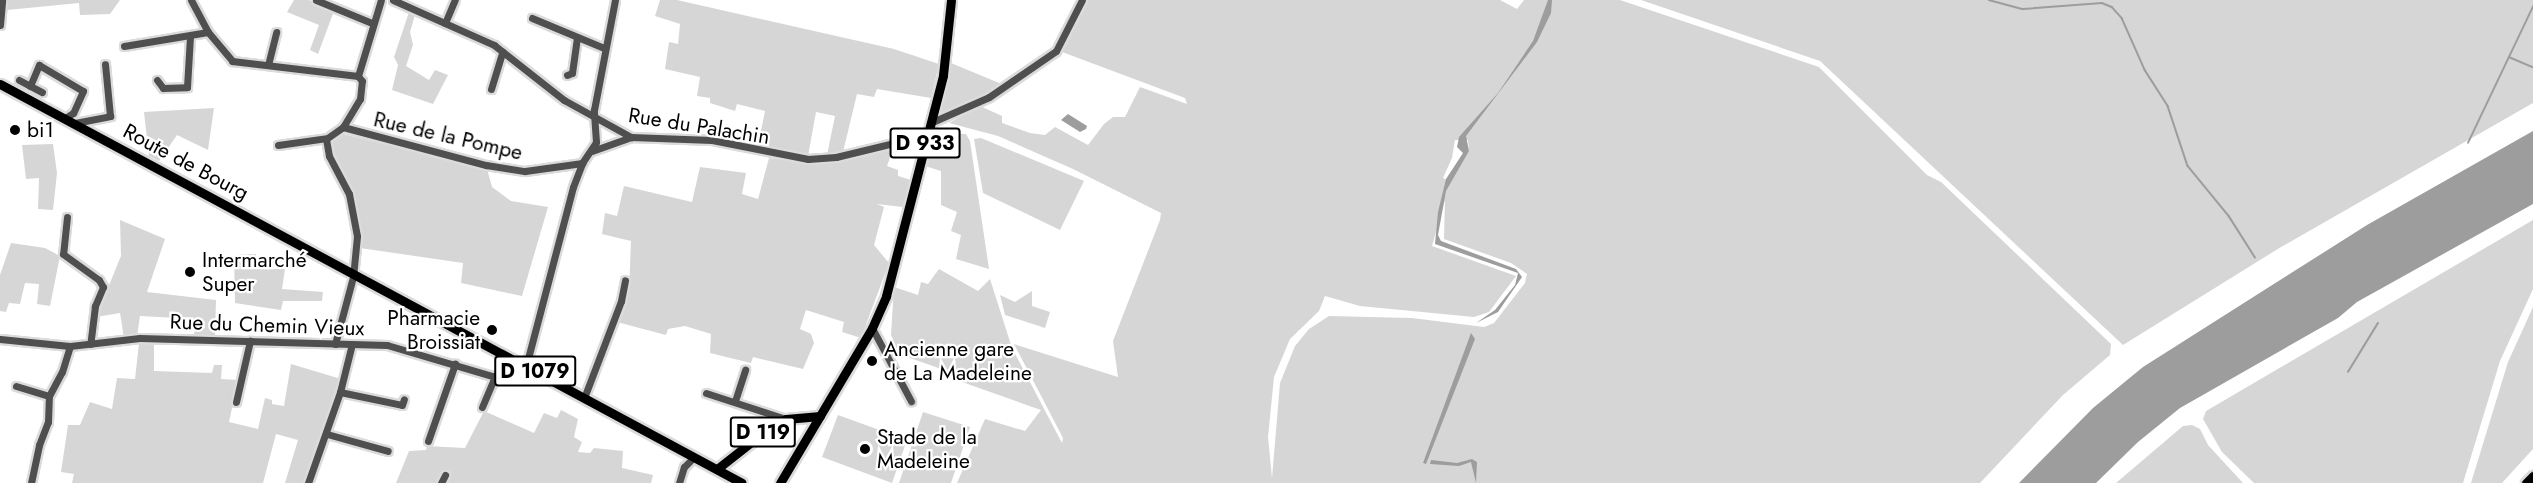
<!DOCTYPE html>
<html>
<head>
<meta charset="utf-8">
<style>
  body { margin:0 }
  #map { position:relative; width:2533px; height:483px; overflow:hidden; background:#fff; font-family:Jost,sans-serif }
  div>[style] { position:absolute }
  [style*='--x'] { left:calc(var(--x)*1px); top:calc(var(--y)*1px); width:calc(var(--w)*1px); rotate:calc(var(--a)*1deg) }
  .green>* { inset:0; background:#d6d6d6 }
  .water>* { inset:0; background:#9d9d9d }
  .stream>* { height:1.5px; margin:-0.75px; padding:0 0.75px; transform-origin:0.75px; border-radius:0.75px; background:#9d9d9d }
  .roads { filter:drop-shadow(2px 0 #dbdbdb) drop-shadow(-2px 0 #dbdbdb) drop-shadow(0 2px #dbdbdb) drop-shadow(0 -2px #dbdbdb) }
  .minor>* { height:7px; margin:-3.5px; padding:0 3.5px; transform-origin:3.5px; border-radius:3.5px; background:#4f4f4f }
  .major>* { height:9px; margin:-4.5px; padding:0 4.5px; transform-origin:4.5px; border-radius:4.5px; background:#000 }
  .dots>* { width:16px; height:16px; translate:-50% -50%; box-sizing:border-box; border:3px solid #fff; border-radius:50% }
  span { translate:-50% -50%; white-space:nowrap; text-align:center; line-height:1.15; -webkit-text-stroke:4.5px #fff; paint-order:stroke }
  .shield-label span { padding:2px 4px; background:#fff; border:2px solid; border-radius:4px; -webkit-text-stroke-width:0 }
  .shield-label { font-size:20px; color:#000; font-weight:700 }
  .street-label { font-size:21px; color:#000 }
  .poi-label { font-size:21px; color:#000 }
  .left { translate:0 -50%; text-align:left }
  .right { translate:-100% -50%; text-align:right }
</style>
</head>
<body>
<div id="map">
  <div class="green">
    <i style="clip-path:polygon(5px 0,120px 0,110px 14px,80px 15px,79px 3px,7px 10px)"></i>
    <i style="clip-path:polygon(294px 0,309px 0,334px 11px,318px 54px,310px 50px,319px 25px,287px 12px)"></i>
    <i style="clip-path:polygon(660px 0,677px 0,894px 49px,939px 64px,931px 98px,877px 89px,874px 97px,857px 94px,843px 152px,827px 155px,835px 116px,816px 112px,808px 156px,758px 146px,765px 111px,737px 104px,735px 111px,710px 103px,710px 98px,697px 96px,700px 77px,665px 69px,669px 42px,678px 44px,680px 24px,655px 16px)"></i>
    <i style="clip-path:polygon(evenodd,1086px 0,1500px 0,1517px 9px,1524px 0,1620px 0,1819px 67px,1927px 175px,1941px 182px,2111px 344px,2110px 355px,2063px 395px,1980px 483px,957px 483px,985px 419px,1025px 431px,1041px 410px,945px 376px,947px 371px,890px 351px,894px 287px,918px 295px,921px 282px,928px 284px,939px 269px,978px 291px,990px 279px,1012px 348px,1062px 443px,1063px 438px,1014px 344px,1118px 377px,1113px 341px,1160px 220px,1161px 213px,1073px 169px,998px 136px,949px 123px,980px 106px,1002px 116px,1002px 123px,1030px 133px,1045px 135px,1055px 127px,1088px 145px,1104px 124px,1113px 117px,1125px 117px,1140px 87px,1187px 104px,1185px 98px,1062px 52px,1086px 0,1455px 140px,1468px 140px,1469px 151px,1449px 181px,1443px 178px,1452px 158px,1455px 140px,1086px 0,1445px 200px,1444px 239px,1511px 263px,1527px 274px,1525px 283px,1494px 323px,1484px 327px,1412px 318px,1329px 316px,1309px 329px,1295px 346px,1280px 383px,1272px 478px,1268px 437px,1274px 377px,1290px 339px,1319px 311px,1325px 296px,1360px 306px,1474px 317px,1489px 312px,1516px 276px,1432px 246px,1445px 200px)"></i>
    <i style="clip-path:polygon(1641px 0,2533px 0,2533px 103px,2281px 247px,2123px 345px,1820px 61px)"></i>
    <i style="clip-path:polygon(409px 12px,415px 15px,410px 32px,413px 45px,406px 66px,429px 80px,435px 70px,448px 75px,433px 104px,392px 90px,398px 65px,394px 57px)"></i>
    <i style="clip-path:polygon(951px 63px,1004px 85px,947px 114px,940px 111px)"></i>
    <i style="clip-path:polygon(214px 108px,208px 150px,177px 135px,159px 161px,149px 156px,144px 112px)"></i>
    <i style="clip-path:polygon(339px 133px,487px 169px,492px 187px,511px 201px,548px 207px,522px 296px,461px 283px,463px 263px,360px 248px,353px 198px,332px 154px,332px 141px)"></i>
    <i style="clip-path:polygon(934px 133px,966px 134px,970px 141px,989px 269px,956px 259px,961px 235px,951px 231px,957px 212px,941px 205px,941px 171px,925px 166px)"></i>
    <i style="clip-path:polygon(981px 138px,1084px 181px,1060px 230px,983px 193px,974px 139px)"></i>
    <i style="clip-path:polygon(53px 144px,57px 173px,53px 210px,38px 209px,39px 178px,26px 179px,22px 145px)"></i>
    <i style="clip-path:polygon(894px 146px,887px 166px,898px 170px,898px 176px,911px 180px,903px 207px,877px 204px,884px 207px,874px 245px,889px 263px,861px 338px,842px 332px,844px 322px,806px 310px,800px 329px,811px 334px,814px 343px,803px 369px,753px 357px,751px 363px,710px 353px,711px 334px,685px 326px,668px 329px,666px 335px,617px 322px,626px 292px,629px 292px,631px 241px,602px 234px,605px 213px,617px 216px,624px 186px,692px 202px,700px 167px,746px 173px,742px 194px,758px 199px,769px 158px,806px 163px,839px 161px)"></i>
    <i style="clip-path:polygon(120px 220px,165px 239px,147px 292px,216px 300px,215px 336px,194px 336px,196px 319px,140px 316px,137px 337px,124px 338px,120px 313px,96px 317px,121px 256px)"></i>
    <i style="clip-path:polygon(2533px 220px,2533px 289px,2500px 361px,2463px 483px,2254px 483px,2222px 452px,2203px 419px,2206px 411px)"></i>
    <i style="clip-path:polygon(11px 243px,45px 248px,60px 256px,50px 306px,37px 304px,39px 284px,25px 283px,20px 304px,9px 303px,6px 312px,0 311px,0 275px)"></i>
    <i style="clip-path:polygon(256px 254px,256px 269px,285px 269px,282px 289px,323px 292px,322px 301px,283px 301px,281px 310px,235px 303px,234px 255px)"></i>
    <i style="clip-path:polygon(1032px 291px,1032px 306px,1050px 312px,1045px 328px,1005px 315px,1000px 295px,1015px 302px)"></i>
    <i style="clip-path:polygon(2533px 307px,2533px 449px,2502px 483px,2471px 483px,2508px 362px)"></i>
    <i style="clip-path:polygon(139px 343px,154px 343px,154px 371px,212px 373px,214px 365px,222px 365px,221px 379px,238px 380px,229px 422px,258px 429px,265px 398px,272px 400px,272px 404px,284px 406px,291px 364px,341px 379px,306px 483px,285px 483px,298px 440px,276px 434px,263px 483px,72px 483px,74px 474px,61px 472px,68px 425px,80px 425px,90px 402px,112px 409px,117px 378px,135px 379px)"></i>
    <i style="clip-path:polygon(561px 410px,578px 419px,574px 437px,582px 442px,578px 452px,590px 453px,594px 448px,623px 451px,622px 468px,653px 475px,651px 483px,396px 483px,409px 451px,426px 450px,427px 446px,465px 448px,484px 411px,534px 433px,544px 413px,557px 418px)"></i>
    <i style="clip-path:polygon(923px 412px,970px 427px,951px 483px,899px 483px)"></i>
    <i style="clip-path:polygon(838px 415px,907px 440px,892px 483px,822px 457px)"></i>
    <i style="clip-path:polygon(2192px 425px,2200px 429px,2208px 445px,2243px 483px,2116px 483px,2183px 426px)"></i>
  </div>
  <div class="water">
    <i style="clip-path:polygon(1548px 0,1552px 0,1551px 13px,1537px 42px,1466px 136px,1469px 151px,1446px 191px,1438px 235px,1441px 241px,1516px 269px,1522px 277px,1498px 312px,1476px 323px,1495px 310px,1515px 285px,1518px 273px,1435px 244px,1438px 212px,1446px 179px,1463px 153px,1457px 147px,1459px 137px,1498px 93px,1533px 41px)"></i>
    <i style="clip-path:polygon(1068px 114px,1087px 126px,1086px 129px,1080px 132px,1061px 120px)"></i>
    <i style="clip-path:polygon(2533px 131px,2533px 204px,2357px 302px,2338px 318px,2180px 408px,2138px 442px,2096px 483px,2019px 483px,2093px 408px,2143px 367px,2367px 225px)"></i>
    <i style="clip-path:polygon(1471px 333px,1475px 339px,1426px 464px,1423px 463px)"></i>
    <i style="clip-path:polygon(1472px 459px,1477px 462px,1476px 483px,1471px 462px,1459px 466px,1430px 464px,1431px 460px,1457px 463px)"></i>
  </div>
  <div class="stream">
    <i style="--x:1989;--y:0;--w:35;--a:15"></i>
    <i style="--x:2023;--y:9;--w:79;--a:-4.3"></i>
    <i style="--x:2102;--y:3;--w:11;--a:22"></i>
    <i style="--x:2112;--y:7;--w:15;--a:48"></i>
    <i style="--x:2122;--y:18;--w:57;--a:66.1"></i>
    <i style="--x:2145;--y:70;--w:43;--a:57.4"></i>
    <i style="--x:2168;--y:106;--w:63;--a:71.6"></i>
    <i style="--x:2188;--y:166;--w:65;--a:50.6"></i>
    <i style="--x:2229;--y:216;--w:49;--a:57.6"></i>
    <i style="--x:2509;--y:57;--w:26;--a:23"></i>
    <i style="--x:2468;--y:143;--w:151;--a:-64.5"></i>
    <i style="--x:2348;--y:372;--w:57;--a:-58.5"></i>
  </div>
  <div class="roads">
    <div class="minor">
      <i style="--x:191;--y:0;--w:36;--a:62"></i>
      <i style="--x:208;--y:32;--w:38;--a:50"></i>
      <i style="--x:232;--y:61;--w:127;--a:6.8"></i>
      <i style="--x:316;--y:0;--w:61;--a:22.3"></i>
      <i style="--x:393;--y:0;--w:111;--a:24"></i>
      <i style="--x:494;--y:45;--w:89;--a:38.2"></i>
      <i style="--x:564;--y:100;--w:77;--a:28.9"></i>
      <i style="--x:631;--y:137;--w:81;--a:2.1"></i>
      <i style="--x:712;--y:140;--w:98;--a:11.2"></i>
      <i style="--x:808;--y:159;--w:28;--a:-4"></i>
      <i style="--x:836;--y:157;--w:94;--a:-13.6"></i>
      <i style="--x:532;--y:18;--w:78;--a:22.6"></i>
      <i style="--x:445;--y:23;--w:25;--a:-67"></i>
      <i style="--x:0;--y:25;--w:25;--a:-85"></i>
      <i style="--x:124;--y:46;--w:85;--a:-9.5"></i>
      <i style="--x:268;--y:65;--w:34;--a:-76"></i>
      <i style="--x:567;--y:75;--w:5;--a:-22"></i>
      <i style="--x:572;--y:73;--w:35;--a:-82"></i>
      <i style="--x:19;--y:80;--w:26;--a:28"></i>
      <i style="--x:157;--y:80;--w:10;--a:53"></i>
      <i style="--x:163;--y:88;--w:24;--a:-2"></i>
      <i style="--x:187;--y:87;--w:50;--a:-86.6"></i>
      <i style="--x:30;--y:86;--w:23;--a:-67"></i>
      <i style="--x:39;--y:65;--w:51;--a:30.6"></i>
      <i style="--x:83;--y:91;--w:24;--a:114"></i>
      <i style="--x:73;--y:113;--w:9;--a:148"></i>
      <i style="--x:491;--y:89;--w:39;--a:-73"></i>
      <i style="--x:75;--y:123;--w:36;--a:-11"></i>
      <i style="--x:110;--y:116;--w:52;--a:-95.5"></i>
      <i style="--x:930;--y:123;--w:64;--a:-23.8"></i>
      <i style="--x:989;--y:97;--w:81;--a:-34.5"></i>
      <i style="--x:1056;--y:51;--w:57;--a:-63"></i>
      <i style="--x:343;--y:127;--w:148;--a:14.9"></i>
      <i style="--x:486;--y:165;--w:39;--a:9"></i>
      <i style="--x:525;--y:171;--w:58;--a:-8"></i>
      <i style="--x:278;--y:145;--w:49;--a:-8.1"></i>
      <i style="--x:592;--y:151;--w:41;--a:-19.7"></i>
      <i style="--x:67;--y:217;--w:37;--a:96"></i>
      <i style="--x:63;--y:254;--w:44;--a:35.8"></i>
      <i style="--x:99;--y:280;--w:8;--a:60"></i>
      <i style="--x:103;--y:287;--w:21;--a:113"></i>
      <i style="--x:95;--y:306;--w:38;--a:97"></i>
      <i style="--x:872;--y:328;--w:83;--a:61.9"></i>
      <i style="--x:0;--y:339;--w:70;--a:5.7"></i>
      <i style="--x:70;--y:346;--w:70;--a:-6.5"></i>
      <i style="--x:140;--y:338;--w:247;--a:1.6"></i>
      <i style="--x:387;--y:345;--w:117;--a:16.4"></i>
      <i style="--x:499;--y:378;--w:12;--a:-9"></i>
      <i style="--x:511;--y:376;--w:18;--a:-34"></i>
      <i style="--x:526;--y:366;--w:185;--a:-75.3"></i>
      <i style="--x:573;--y:187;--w:26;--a:-69"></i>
      <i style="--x:582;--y:163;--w:25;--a:-56"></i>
      <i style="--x:596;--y:142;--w:32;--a:-94"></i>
      <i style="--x:594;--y:110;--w:112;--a:-79.2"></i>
      <i style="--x:335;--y:344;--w:69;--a:-75"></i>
      <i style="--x:353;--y:277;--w:41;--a:-84.4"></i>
      <i style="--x:357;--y:236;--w:43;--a:-100.8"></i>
      <i style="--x:349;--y:194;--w:43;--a:-117.8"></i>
      <i style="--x:329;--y:156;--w:17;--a:-100"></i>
      <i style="--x:326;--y:139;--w:21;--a:-35"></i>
      <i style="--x:343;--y:127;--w:33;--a:-59"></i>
      <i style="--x:360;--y:99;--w:18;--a:-84"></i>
      <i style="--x:362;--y:81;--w:6;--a:-129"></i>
      <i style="--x:358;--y:76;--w:79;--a:-73.2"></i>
      <i style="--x:16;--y:386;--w:34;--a:17"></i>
      <i style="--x:340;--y:392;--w:63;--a:11.8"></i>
      <i style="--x:402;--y:405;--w:6;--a:-72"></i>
      <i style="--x:706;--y:393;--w:84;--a:18"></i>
      <i style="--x:584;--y:398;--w:104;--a:-69.1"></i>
      <i style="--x:621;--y:301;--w:21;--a:-79"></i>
      <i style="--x:735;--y:401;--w:33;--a:-72"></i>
      <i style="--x:236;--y:402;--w:63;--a:-77.1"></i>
      <i style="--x:482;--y:407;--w:34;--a:-67"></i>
      <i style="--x:327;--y:434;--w:63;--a:15.6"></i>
      <i style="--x:428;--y:441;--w:82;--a:-70.7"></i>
      <i style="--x:31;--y:483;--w:39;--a:-78"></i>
      <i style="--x:39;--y:445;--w:25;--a:-69"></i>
      <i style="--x:48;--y:422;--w:26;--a:-88"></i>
      <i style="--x:49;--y:396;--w:27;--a:-62"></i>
      <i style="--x:62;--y:372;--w:27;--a:-73"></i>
      <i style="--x:308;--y:483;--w:96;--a:-70.6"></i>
      <i style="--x:340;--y:392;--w:49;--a:-76"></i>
      <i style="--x:441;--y:483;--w:9;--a:-63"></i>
      <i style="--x:679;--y:483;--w:17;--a:-73"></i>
      <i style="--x:684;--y:467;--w:14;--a:-45"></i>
    </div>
    <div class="major">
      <i style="--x:0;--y:84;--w:842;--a:28.27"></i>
      <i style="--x:717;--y:469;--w:71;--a:-38.2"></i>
      <i style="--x:773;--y:425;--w:14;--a:-25"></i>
      <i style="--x:786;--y:419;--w:34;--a:-5"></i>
      <i style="--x:780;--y:483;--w:180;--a:-59.3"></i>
      <i style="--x:872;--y:328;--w:35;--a:-66"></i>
      <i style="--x:886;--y:296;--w:228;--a:-75.5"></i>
      <i style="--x:943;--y:75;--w:75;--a:-83.9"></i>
      <i style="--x:2526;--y:483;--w:10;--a:-45"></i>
    </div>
  </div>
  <div class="dots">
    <i style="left:15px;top:130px;background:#000"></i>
    <i style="left:190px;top:272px;background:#000"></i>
    <i style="left:492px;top:330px;background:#000"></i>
    <i style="left:872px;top:361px;background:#000"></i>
    <i style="left:865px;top:449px;background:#000"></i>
  </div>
  <div class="shield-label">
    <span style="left:925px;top:143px">D 933</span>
    <span style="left:535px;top:371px">D 1079</span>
    <span style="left:763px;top:432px">D 119</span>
  </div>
  <div class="street-label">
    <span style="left:699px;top:126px;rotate:9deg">Rue du Palachin</span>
    <span style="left:448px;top:136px;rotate:13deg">Rue de la Pompe</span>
    <span style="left:186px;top:162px;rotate:28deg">Route de Bourg</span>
    <span style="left:267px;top:325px;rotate:2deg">Rue du Chemin Vieux</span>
  </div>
  <div class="poi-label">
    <span class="left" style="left:27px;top:130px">bi1</span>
    <span class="left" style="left:202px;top:272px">Intermarché<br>Super</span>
    <span class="right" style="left:480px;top:330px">Pharmacie<br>Broissiat</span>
    <span class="left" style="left:884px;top:361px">Ancienne gare<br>de La Madeleine</span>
    <span class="left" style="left:877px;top:449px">Stade de la<br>Madeleine</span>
  </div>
</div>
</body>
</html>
